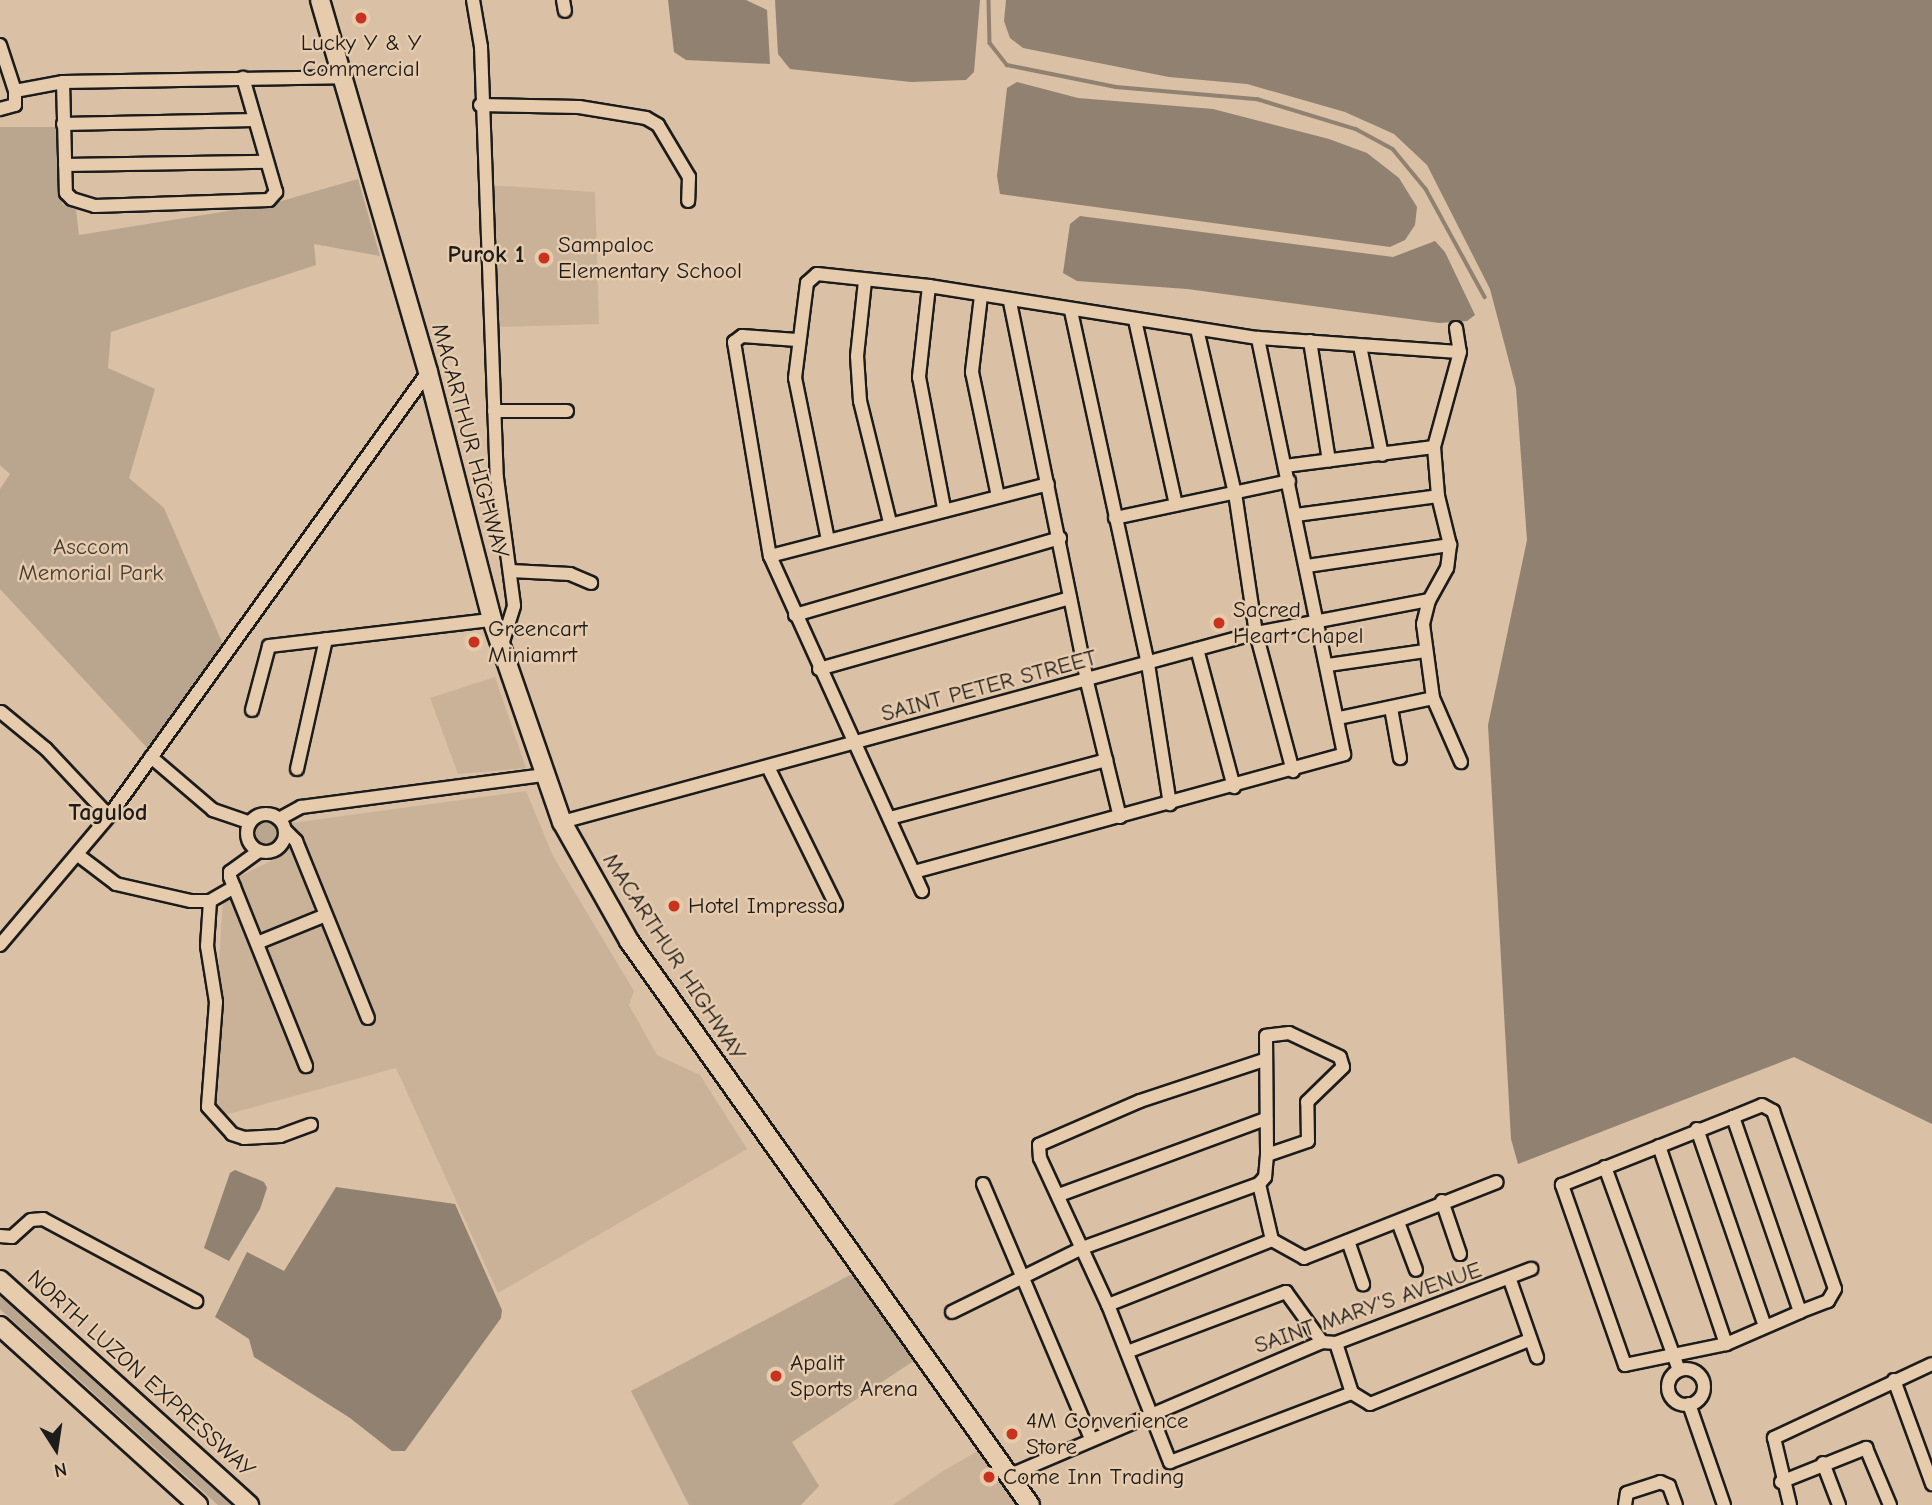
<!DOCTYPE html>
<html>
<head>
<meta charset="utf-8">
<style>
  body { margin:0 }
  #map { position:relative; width:1932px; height:1505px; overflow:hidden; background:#dac0a4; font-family:"Comic Neue",sans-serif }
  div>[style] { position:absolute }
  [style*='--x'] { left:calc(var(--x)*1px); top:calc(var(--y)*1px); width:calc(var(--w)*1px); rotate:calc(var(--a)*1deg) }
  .built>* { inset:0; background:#cab299 }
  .green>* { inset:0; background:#baa58e }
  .round { border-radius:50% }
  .water>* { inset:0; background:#918171 }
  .stream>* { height:3.5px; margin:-1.75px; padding:0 1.75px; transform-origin:1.75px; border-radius:1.75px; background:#918171 }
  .roads { filter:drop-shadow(2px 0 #1c1c1c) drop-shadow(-2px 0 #1c1c1c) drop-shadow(0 2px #1c1c1c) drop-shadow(0 -2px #1c1c1c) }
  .minor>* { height:12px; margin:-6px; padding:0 6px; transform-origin:6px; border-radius:6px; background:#e6cbad }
  .minor>.ring { margin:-6px; padding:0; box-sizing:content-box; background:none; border:12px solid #e6cbad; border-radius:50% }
  .highway>* { height:18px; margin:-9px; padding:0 9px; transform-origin:9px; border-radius:9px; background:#e6cbad }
  .dots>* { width:19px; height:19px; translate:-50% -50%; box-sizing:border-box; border:4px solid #e6cbad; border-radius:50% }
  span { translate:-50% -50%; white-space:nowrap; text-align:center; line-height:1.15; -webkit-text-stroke:5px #e6cbad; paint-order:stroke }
  .poi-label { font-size:23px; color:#1c1c1c }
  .left { translate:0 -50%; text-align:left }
  .street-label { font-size:23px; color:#1c1c1c }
  .park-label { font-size:23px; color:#443e38 }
  .neighbourhood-label { font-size:24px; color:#1c1c1c; font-weight:700 }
  .north { position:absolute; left:21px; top:1414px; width:70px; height:70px; -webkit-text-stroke:5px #e6cbad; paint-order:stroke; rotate:168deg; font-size:19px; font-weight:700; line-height:28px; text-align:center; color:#1c1c1c }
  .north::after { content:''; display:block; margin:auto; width:24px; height:32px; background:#1c1c1c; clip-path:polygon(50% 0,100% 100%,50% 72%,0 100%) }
</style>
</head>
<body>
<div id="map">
  <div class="built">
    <i style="clip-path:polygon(487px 185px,595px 192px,599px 324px,495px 327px)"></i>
    <i style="clip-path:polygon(495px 677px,526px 768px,458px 774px,430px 698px)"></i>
    <i style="clip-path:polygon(526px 791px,553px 856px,634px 991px,629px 1005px,657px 1055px,700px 1075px,747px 1149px,498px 1293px,396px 1068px,218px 1117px,210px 1102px,224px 884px,283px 855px,291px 846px,292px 823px)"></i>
    <i style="clip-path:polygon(978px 1451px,1016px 1505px,893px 1505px,943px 1471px)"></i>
  </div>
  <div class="green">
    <i style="clip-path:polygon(0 127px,58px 127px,62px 204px,76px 210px,79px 235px,271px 204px,358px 179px,380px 256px,314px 244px,316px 265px,111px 332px,108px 368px,155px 389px,129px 478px,164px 508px,225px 649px,151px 752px,0 589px,0 489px,10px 474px,0 465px)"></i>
    <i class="round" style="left:253px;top:821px;width:26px;height:26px"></i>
    <i style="clip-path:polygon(852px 1274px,915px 1360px,792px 1442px,819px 1486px,801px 1505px,689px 1505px,631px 1391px)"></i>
    <i style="clip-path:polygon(0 1296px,72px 1361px,231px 1505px,218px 1505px,0 1309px)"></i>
  </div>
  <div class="water">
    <i style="clip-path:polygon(668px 0,746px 0,767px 10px,770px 64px,686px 60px,674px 52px)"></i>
    <i style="clip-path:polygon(775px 0,980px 0,974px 72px,966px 80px,911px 82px,790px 69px,778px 54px)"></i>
    <i style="clip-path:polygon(1006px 0,1932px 0,1932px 1124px,1794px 1057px,1518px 1164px,1511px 1139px,1488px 725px,1527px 540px,1516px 388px,1490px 289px,1427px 165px,1394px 134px,1345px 112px,1247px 84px,1169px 77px,1023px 48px,1010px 38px,1004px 21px)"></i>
    <i style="clip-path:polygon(1017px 82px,1078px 98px,1213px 109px,1329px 139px,1367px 153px,1399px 178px,1417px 207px,1415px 225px,1405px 240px,1390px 247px,1000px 194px,997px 176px,1007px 88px)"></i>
    <i style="clip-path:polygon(1080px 216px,1393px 257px,1435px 241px,1445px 252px,1475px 315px,1467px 321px,1439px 323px,1187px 289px,1077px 281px,1063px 273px,1070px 224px)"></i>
    <i style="clip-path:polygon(235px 1170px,264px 1182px,267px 1188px,260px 1209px,229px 1261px,204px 1248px,230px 1173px)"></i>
    <i style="clip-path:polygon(336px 1187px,455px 1204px,502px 1310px,501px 1318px,405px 1451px,392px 1451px,350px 1418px,254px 1357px,249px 1339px,215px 1317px,247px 1252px,284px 1271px)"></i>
  </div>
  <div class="stream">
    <i style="--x:989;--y:0;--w:43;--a:88.7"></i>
    <i style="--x:990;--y:43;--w:28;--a:52"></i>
    <i style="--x:1007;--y:65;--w:111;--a:11.4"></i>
    <i style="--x:1116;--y:87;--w:142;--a:4.9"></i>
    <i style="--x:1257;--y:99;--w:103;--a:16.9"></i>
    <i style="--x:1356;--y:129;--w:42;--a:28.4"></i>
    <i style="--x:1393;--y:149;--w:52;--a:50.5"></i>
    <i style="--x:1426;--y:189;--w:123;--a:61.4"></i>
  </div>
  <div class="roads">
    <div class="minor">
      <i style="--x:473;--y:0;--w:48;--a:80.3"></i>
      <i style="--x:481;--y:47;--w:431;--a:87.9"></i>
      <i style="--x:497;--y:478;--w:129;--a:82.4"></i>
      <i style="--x:514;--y:606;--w:44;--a:107.2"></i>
      <i style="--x:563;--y:0;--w:11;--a:80"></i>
      <i style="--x:0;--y:45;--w:48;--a:71.9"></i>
      <i style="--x:15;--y:91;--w:14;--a:90"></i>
      <i style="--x:15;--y:105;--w:16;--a:165"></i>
      <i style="--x:63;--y:82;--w:111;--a:88.5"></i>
      <i style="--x:66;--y:193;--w:8;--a:45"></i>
      <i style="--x:72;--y:199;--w:24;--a:17"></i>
      <i style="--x:95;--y:206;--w:174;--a:-2"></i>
      <i style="--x:269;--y:200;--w:11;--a:-49"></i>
      <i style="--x:276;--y:192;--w:119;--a:-106.1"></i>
      <i style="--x:15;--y:91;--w:49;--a:-10.6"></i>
      <i style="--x:63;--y:82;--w:278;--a:-1"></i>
      <i style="--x:480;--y:105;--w:99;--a:1.2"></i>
      <i style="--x:579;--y:107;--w:68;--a:9.3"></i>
      <i style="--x:646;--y:118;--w:14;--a:30"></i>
      <i style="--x:658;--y:125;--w:61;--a:59.2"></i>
      <i style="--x:689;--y:177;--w:24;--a:92"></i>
      <i style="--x:63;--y:124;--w:192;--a:-1.2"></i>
      <i style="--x:65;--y:165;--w:202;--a:-0.9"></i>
      <i style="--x:865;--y:281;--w:75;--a:96.1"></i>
      <i style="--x:857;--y:356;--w:45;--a:86.2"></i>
      <i style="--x:860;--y:401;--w:125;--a:76.1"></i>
      <i style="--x:929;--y:286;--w:92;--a:96.3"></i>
      <i style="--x:919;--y:377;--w:133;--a:79.2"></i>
      <i style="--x:981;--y:296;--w:77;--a:96.8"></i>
      <i style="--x:972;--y:372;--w:127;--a:78.2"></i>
      <i style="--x:1010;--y:302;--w:388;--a:78.5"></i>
      <i style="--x:1087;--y:682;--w:139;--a:76.3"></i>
      <i style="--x:1071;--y:311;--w:361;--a:77.7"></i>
      <i style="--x:1148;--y:664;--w:142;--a:81.1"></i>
      <i style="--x:1135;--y:320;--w:189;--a:77.5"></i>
      <i style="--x:1456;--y:328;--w:24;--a:81"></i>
      <i style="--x:1460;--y:352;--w:98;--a:105.3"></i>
      <i style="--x:1434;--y:447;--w:49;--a:85.3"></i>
      <i style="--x:1438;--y:496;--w:50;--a:76.2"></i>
      <i style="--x:1450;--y:545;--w:23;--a:97"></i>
      <i style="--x:1447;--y:568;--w:37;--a:119"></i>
      <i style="--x:1429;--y:600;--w:25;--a:104"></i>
      <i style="--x:1423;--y:624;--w:75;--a:82.3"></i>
      <i style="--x:1433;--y:698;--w:70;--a:66.4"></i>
      <i style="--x:1197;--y:329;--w:168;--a:77"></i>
      <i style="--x:1235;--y:493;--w:142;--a:81.5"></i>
      <i style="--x:1256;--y:633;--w:143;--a:75"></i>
      <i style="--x:797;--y:340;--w:55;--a:-175.8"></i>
      <i style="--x:742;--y:336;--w:10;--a:143"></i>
      <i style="--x:734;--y:342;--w:217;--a:80.5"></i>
      <i style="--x:770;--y:556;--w:368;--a:65.6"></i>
      <i style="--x:1310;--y:341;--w:121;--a:81"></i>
      <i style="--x:1360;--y:346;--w:111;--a:78.6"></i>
      <i style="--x:494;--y:411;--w:73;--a:0"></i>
      <i style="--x:1285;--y:466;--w:150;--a:-7.3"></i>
      <i style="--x:1296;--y:515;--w:143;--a:-7.6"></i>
      <i style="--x:1115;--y:518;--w:178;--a:-12"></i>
      <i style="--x:828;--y:540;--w:165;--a:-101.5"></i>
      <i style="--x:795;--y:378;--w:96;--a:-82.8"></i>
      <i style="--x:807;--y:283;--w:13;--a:-42"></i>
      <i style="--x:817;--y:274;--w:113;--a:6.1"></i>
      <i style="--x:929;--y:286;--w:333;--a:9"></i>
      <i style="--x:1258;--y:338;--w:202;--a:4"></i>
      <i style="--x:770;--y:556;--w:287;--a:-14.5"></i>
      <i style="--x:1307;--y:566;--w:145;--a:-8.4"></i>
      <i style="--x:511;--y:571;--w:59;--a:2.9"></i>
      <i style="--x:570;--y:574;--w:23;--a:23"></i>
      <i style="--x:795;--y:615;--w:276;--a:-16.2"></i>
      <i style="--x:1197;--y:649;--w:143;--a:75"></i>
      <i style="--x:1328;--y:665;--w:98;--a:-8.2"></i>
      <i style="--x:819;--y:669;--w:261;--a:-15.8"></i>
      <i style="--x:1391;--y:708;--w:51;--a:79.8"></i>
      <i style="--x:252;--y:710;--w:66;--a:-75.1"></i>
      <i style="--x:269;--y:646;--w:225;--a:-6.7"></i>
      <i style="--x:1;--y:712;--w:58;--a:39.4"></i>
      <i style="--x:46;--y:749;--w:92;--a:46.8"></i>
      <i style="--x:1339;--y:718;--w:96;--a:-12"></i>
      <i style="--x:151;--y:757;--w:82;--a:40.5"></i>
      <i style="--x:213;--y:810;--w:39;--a:19"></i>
      <i style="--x:768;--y:767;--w:154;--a:63.8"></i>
      <i style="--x:297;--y:769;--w:133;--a:-77.4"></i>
      <i class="ring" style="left:247px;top:814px;width:26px;height:26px"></i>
      <i style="--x:890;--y:818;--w:224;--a:-15"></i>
      <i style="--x:279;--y:819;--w:25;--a:-29"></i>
      <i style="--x:301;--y:807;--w:244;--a:-7.5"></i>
      <i style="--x:562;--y:822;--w:719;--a:-15.23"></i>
      <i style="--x:1256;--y:633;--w:176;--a:-10.8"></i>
      <i style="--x:285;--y:830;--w:16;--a:45"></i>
      <i style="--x:296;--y:841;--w:191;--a:67.9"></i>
      <i style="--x:259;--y:851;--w:36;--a:144"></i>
      <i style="--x:230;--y:872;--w:5;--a:90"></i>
      <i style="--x:230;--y:877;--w:204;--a:68.1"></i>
      <i style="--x:78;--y:855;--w:48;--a:37.3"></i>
      <i style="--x:116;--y:884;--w:77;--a:12.8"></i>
      <i style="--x:191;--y:901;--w:19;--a:0"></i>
      <i style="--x:210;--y:901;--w:28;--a:-30"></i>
      <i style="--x:914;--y:872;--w:446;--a:-15.3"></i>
      <i style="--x:1344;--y:754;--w:425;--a:-101.7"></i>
      <i style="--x:210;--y:901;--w:45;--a:93.8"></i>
      <i style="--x:207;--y:946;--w:57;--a:80.9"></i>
      <i style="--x:216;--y:1002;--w:105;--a:94.4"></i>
      <i style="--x:208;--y:1107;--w:36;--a:48"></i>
      <i style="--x:232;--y:1134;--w:13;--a:18"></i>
      <i style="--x:244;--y:1138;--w:36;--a:-3"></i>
      <i style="--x:280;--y:1136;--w:33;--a:-20"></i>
      <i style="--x:257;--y:943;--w:74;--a:-22.1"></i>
      <i style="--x:0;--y:945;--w:169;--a:-49.8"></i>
      <i style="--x:109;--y:816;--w:547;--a:-54.3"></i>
      <i style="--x:1264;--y:1060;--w:131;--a:161.7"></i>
      <i style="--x:1140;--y:1101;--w:110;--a:156.5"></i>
      <i style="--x:1039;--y:1145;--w:13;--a:86"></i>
      <i style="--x:1040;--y:1158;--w:162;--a:65.2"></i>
      <i style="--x:1108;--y:1305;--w:169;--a:68.5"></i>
      <i style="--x:1170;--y:1462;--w:195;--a:-20.8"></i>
      <i style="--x:1352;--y:1393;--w:21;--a:31"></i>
      <i style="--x:1370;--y:1404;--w:171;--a:-21.9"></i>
      <i style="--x:1733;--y:1117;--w:206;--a:71"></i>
      <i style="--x:1800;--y:1312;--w:81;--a:156.6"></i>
      <i style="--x:1726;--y:1344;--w:103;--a:168.3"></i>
      <i style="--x:1625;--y:1365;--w:191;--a:-109.3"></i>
      <i style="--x:1562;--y:1185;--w:184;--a:-21.7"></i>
      <i style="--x:1733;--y:1117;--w:31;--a:-22"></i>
      <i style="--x:1762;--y:1105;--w:13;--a:29"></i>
      <i style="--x:1773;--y:1111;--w:188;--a:70.8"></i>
      <i style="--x:1835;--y:1289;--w:14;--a:120"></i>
      <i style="--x:1828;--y:1301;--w:30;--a:159"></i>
      <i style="--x:1697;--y:1129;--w:208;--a:71"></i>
      <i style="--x:1659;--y:1146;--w:209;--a:71.3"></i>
      <i style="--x:1267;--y:1155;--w:43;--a:-18.9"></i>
      <i style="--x:1308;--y:1141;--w:39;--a:-91"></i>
      <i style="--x:1307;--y:1102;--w:50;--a:-44.2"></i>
      <i style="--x:1343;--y:1067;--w:10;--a:-107"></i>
      <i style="--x:1340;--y:1057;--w:56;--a:-154.8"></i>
      <i style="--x:1289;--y:1033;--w:23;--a:173"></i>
      <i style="--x:1266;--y:1036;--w:119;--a:89.5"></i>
      <i style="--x:1267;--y:1155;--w:22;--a:95"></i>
      <i style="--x:1265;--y:1177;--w:9;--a:131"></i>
      <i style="--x:1259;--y:1184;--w:57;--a:76.9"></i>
      <i style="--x:1605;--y:1167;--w:216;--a:70"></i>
      <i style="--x:983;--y:1184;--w:276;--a:67"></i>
      <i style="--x:1059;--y:1195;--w:221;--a:-20.2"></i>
      <i style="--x:1442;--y:1201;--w:56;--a:71.2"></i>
      <i style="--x:1398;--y:1222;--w:51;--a:69.4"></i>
      <i style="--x:0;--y:1236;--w:12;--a:5"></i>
      <i style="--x:12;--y:1237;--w:25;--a:-42"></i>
      <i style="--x:31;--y:1220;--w:12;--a:-5"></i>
      <i style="--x:43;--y:1219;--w:174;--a:28.2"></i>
      <i style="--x:1348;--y:1241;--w:46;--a:70.8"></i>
      <i style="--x:1510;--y:1280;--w:82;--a:70.7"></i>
      <i style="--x:1108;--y:1305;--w:176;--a:-21.6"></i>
      <i style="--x:1272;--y:1240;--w:37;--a:29"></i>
      <i style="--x:1304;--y:1258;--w:207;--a:-21.5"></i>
      <i style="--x:952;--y:1312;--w:145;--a:-26.2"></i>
      <i style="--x:1082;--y:1248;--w:188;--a:-19.9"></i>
      <i style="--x:1336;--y:1343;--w:52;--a:72.3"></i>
      <i style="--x:1127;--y:1352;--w:170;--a:-20.7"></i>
      <i style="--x:1286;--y:1292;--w:62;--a:54.2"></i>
      <i class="ring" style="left:1668px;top:1369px;width:24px;height:24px"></i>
      <i style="--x:1894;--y:1380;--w:111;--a:69.9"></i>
      <i style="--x:1689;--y:1404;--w:107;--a:70.9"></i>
      <i style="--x:1823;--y:1463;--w:45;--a:69.1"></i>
      <i style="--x:1008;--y:1476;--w:341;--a:-23.1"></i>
      <i style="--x:1322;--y:1342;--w:14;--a:4"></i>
      <i style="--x:1336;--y:1343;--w:209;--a:-20.8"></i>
      <i style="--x:1781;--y:1482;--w:92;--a:-21.8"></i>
      <i style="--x:1866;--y:1448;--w:62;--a:67.2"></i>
      <i style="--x:1625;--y:1505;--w:12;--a:-81"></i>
      <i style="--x:1627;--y:1493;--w:35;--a:-18"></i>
      <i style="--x:1660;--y:1482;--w:10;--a:24"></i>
      <i style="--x:1669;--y:1486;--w:20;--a:70"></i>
      <i style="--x:1790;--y:1505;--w:69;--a:-103.4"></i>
      <i style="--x:1774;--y:1438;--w:174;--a:-25.1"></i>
    </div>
    <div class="highway">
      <i style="--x:320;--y:0;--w:387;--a:73.8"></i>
      <i style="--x:428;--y:372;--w:256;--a:75.5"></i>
      <i style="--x:492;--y:620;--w:214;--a:70.9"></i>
      <i style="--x:562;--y:822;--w:137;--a:60.6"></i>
      <i style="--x:629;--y:941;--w:692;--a:54.59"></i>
      <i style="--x:0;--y:1280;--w:336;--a:42.1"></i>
      <i style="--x:0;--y:1326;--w:267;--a:42.1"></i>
    </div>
  </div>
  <div class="dots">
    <i style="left:361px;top:18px;background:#c8321e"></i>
    <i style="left:544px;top:258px;background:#c8321e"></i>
    <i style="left:1219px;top:623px;background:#c8321e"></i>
    <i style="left:474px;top:642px;background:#c8321e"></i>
    <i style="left:674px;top:906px;background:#c8321e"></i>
    <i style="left:776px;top:1376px;background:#c8321e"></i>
    <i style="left:1012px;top:1434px;background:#c8321e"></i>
    <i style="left:989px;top:1477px;background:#c8321e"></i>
  </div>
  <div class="poi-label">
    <span style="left:361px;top:56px">Lucky Y &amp; Y<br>Commercial</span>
    <span class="left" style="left:558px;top:258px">Sampaloc<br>Elementary School</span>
    <span class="left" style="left:1233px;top:623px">Sacred<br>Heart Chapel</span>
    <span class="left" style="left:488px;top:642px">Greencart<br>Miniamrt</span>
    <span class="left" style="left:688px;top:906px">Hotel Impressa</span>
    <span class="left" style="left:790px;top:1376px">Apalit<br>Sports Arena</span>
    <span class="left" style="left:1026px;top:1434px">4M Convenience<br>Store</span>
    <span class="left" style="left:1003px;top:1477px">Come Inn Trading</span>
  </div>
  <div class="street-label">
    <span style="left:470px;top:441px;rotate:75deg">MACARTHUR HIGHWAY</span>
    <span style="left:989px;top:686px;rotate:-15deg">SAINT PETER STREET</span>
    <span style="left:674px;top:957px;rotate:57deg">MACARTHUR HIGHWAY</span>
    <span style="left:1368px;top:1308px;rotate:-19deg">SAINT MARY'S AVENUE</span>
    <span style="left:141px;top:1374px;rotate:42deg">NORTH LUZON EXPRESSWAY</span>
  </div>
  <div class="park-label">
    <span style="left:91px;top:560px">Asccom<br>Memorial Park</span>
  </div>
  <div class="neighbourhood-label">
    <span style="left:486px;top:255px">Purok 1</span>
    <span style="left:108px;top:813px">Tagulod</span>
  </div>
  <div class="north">N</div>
</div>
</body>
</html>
